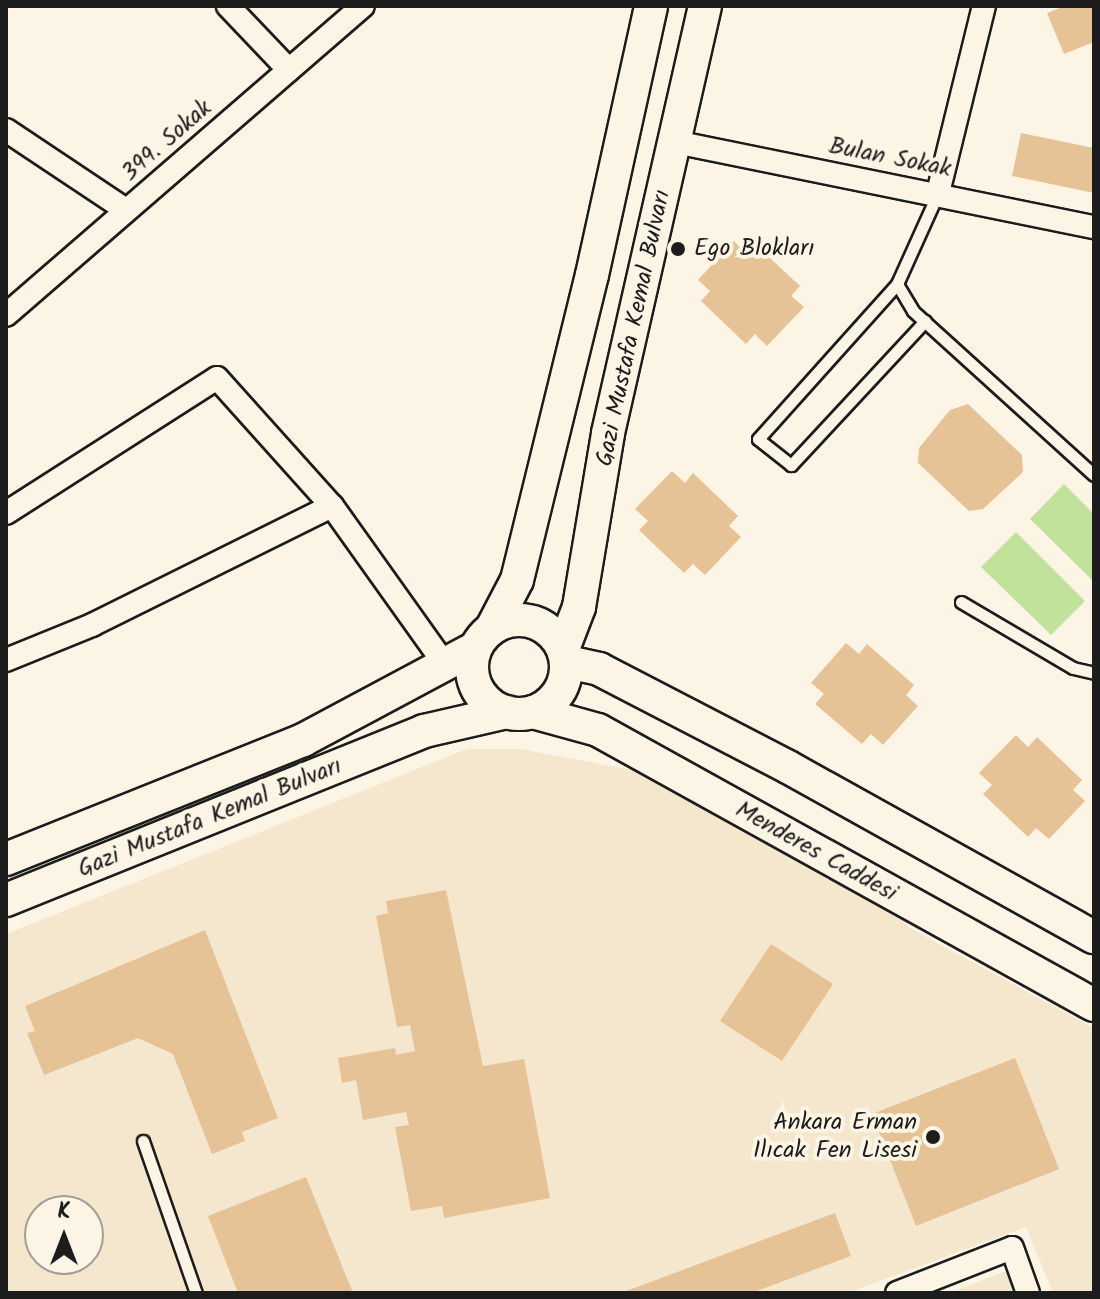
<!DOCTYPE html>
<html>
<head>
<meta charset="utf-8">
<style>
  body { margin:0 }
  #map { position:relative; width:1100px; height:1299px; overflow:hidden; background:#fcf5e5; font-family:Kalam,sans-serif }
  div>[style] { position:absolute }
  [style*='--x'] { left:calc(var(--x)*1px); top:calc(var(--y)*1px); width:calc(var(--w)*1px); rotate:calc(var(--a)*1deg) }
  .built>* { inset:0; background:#f5e6ce }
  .green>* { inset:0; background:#c2e19a }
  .building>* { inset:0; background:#e6c297 }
  .roads { filter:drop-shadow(2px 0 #1c1c1c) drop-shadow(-2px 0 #1c1c1c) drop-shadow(0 2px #1c1c1c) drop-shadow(0 -2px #1c1c1c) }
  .service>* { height:11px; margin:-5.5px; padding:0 5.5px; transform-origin:5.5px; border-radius:5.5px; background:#fcf5e5 }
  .minor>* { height:22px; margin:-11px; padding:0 11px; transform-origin:11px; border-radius:11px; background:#fcf5e5 }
  .secondary>* { height:32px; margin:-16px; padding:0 16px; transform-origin:16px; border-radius:16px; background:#fcf5e5 }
  .secondary>.ring { margin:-16px; padding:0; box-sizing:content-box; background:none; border:32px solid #fcf5e5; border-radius:50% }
  .dots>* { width:22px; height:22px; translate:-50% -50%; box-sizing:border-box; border:4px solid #fcf5e5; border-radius:50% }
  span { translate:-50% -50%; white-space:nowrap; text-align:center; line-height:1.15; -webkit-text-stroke:8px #fcf5e5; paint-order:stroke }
  .street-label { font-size:24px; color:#1c1c1c }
  .poi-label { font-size:24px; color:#1c1c1c }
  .left { translate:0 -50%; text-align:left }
  .right { translate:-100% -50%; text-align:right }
  .frame { position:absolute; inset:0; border:8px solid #1c1c1c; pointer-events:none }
  .north { position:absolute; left:24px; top:1195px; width:80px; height:80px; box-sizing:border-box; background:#fcf5e5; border:2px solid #a29e95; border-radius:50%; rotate:0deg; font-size:22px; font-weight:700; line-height:32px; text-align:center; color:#1c1c1c }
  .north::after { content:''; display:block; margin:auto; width:28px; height:36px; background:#1c1c1c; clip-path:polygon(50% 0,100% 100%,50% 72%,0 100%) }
</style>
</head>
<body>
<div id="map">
  <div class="built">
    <i style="clip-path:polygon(evenodd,467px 749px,520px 749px,632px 770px,912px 905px,908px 927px,1094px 1028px,1094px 1293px,1053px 1293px,1026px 1227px,847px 1293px,6px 1293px,6px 934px,467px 749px,40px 1211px,88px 1211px,88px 1259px,40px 1259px,40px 1211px)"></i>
    <i style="clip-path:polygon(1006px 1271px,1014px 1293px,950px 1293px)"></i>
  </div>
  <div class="green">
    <i style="clip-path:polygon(1064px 484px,1094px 514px,1094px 582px,1030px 519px)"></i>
    <i style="clip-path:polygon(1016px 532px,1085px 601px,1051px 635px,981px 567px)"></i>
  </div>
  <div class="building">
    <i style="clip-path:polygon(1065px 6px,1094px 6px,1094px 42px,1064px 54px,1047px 13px)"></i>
    <i style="clip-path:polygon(1021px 133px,1094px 148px,1094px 193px,1012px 176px)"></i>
    <i style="clip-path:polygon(734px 241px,746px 253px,755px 244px,800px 286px,791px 296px,804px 307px,767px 346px,755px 334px,746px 344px,701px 301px,710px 291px,698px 280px)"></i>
    <i style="clip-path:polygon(968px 404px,1022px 455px,1023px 472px,983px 509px,969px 511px,918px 463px,919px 448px,950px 410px)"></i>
    <i style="clip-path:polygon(672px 471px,685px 483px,693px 473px,738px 516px,729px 526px,741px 537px,705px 575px,693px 564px,684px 573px,639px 530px,648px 521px,635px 509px)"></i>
    <i style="clip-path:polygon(846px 643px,859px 654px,867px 644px,914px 685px,906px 695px,918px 706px,883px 745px,871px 734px,862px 744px,815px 704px,824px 694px,811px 683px)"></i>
    <i style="clip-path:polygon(1016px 735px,1028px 747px,1037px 737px,1082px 780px,1073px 790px,1085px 801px,1049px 839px,1036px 828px,1028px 837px,983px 794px,992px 785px,979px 773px)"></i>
    <i style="clip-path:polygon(446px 890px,483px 1066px,524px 1059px,550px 1198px,444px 1218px,442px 1206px,411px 1211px,395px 1127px,409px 1125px,406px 1112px,363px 1120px,356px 1080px,342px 1083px,338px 1058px,395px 1048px,396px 1055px,415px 1051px,410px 1025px,397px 1027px,376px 916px,388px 913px,386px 901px)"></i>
    <i style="clip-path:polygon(205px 930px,278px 1118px,242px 1132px,245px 1141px,212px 1154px,173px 1054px,138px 1038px,44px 1075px,27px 1033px,35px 1031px,25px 1006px)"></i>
    <i style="clip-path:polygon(771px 944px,833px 984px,782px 1061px,720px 1021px)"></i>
    <i style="clip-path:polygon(1015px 1058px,1059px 1169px,916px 1226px,872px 1114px)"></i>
    <i style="clip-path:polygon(306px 1177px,353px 1293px,238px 1293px,208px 1216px)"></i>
    <i style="clip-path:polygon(835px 1213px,851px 1256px,751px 1293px,621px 1293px)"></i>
  </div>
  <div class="roads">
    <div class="service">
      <i style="--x:897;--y:284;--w:31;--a:59"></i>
      <i style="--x:913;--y:311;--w:244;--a:42.2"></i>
      <i style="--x:925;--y:321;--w:197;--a:132.9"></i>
      <i style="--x:791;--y:465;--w:42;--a:-141.8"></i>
      <i style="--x:758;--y:439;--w:208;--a:-48.1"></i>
      <i style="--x:897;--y:284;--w:100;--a:-65.7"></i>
      <i style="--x:961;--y:602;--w:130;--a:30.5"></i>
      <i style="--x:1073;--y:668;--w:22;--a:13"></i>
      <i style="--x:143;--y:1141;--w:161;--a:70.8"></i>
    </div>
    <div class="minor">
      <i style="--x:228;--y:6;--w:88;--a:46.4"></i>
      <i style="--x:6;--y:130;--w:144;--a:33.7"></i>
      <i style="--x:675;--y:142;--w:428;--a:11.5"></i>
      <i style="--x:938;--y:193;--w:193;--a:-76.2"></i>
      <i style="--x:6;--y:315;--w:472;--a:-40.9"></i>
      <i style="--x:6;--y:513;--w:250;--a:-32.6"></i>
      <i style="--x:217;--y:378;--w:172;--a:48.1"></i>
      <i style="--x:6;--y:660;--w:93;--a:-22.1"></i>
      <i style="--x:92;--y:625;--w:268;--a:-26.4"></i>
      <i style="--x:332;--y:506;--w:196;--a:54.5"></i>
      <i style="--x:897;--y:1293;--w:123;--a:-21.4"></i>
      <i style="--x:1012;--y:1248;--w:48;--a:70.4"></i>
    </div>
    <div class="secondary">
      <i class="ring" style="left:472px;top:620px;width:62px;height:62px"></i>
      <i style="--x:492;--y:628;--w:54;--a:-62.5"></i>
      <i style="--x:517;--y:580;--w:314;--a:-76.2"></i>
      <i style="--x:592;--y:275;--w:275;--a:-77.6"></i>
      <i style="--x:563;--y:649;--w:45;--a:-69.1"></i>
      <i style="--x:579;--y:607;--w:176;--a:-80.5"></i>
      <i style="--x:608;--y:433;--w:438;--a:-77.2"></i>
      <i style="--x:567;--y:662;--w:33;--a:12"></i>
      <i style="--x:599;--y:669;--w:213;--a:27.4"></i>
      <i style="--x:788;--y:767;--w:350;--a:29.1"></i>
      <i style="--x:533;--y:712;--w:67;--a:15.5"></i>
      <i style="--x:598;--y:730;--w:567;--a:29.01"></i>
      <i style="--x:6;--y:859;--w:320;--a:-21.8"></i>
      <i style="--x:303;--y:740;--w:195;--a:-28.1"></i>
      <i style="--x:6;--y:900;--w:451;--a:-22"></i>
      <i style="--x:424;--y:731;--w:85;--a:-12.9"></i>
    </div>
  </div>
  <div class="dots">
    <i style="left:678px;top:249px;background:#1c1c1c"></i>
    <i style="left:933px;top:1137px;background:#1c1c1c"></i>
  </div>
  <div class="street-label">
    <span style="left:167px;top:141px;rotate:-41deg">399. Sokak</span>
    <span style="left:890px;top:158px;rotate:11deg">Bulan Sokak</span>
    <span style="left:634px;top:328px;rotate:-78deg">Gazi Mustafa Kemal Bulvarı</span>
    <span style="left:210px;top:818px;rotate:-22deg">Gazi Mustafa Kemal Bulvarı</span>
    <span style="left:816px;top:852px;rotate:29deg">Menderes Caddesi</span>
  </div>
  <div class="poi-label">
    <span class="left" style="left:694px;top:249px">Ego Blokları</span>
    <span class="right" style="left:917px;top:1137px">Ankara Erman<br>Ilıcak Fen Lisesi</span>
  </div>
  <div class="frame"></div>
  <div class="north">K</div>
</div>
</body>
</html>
